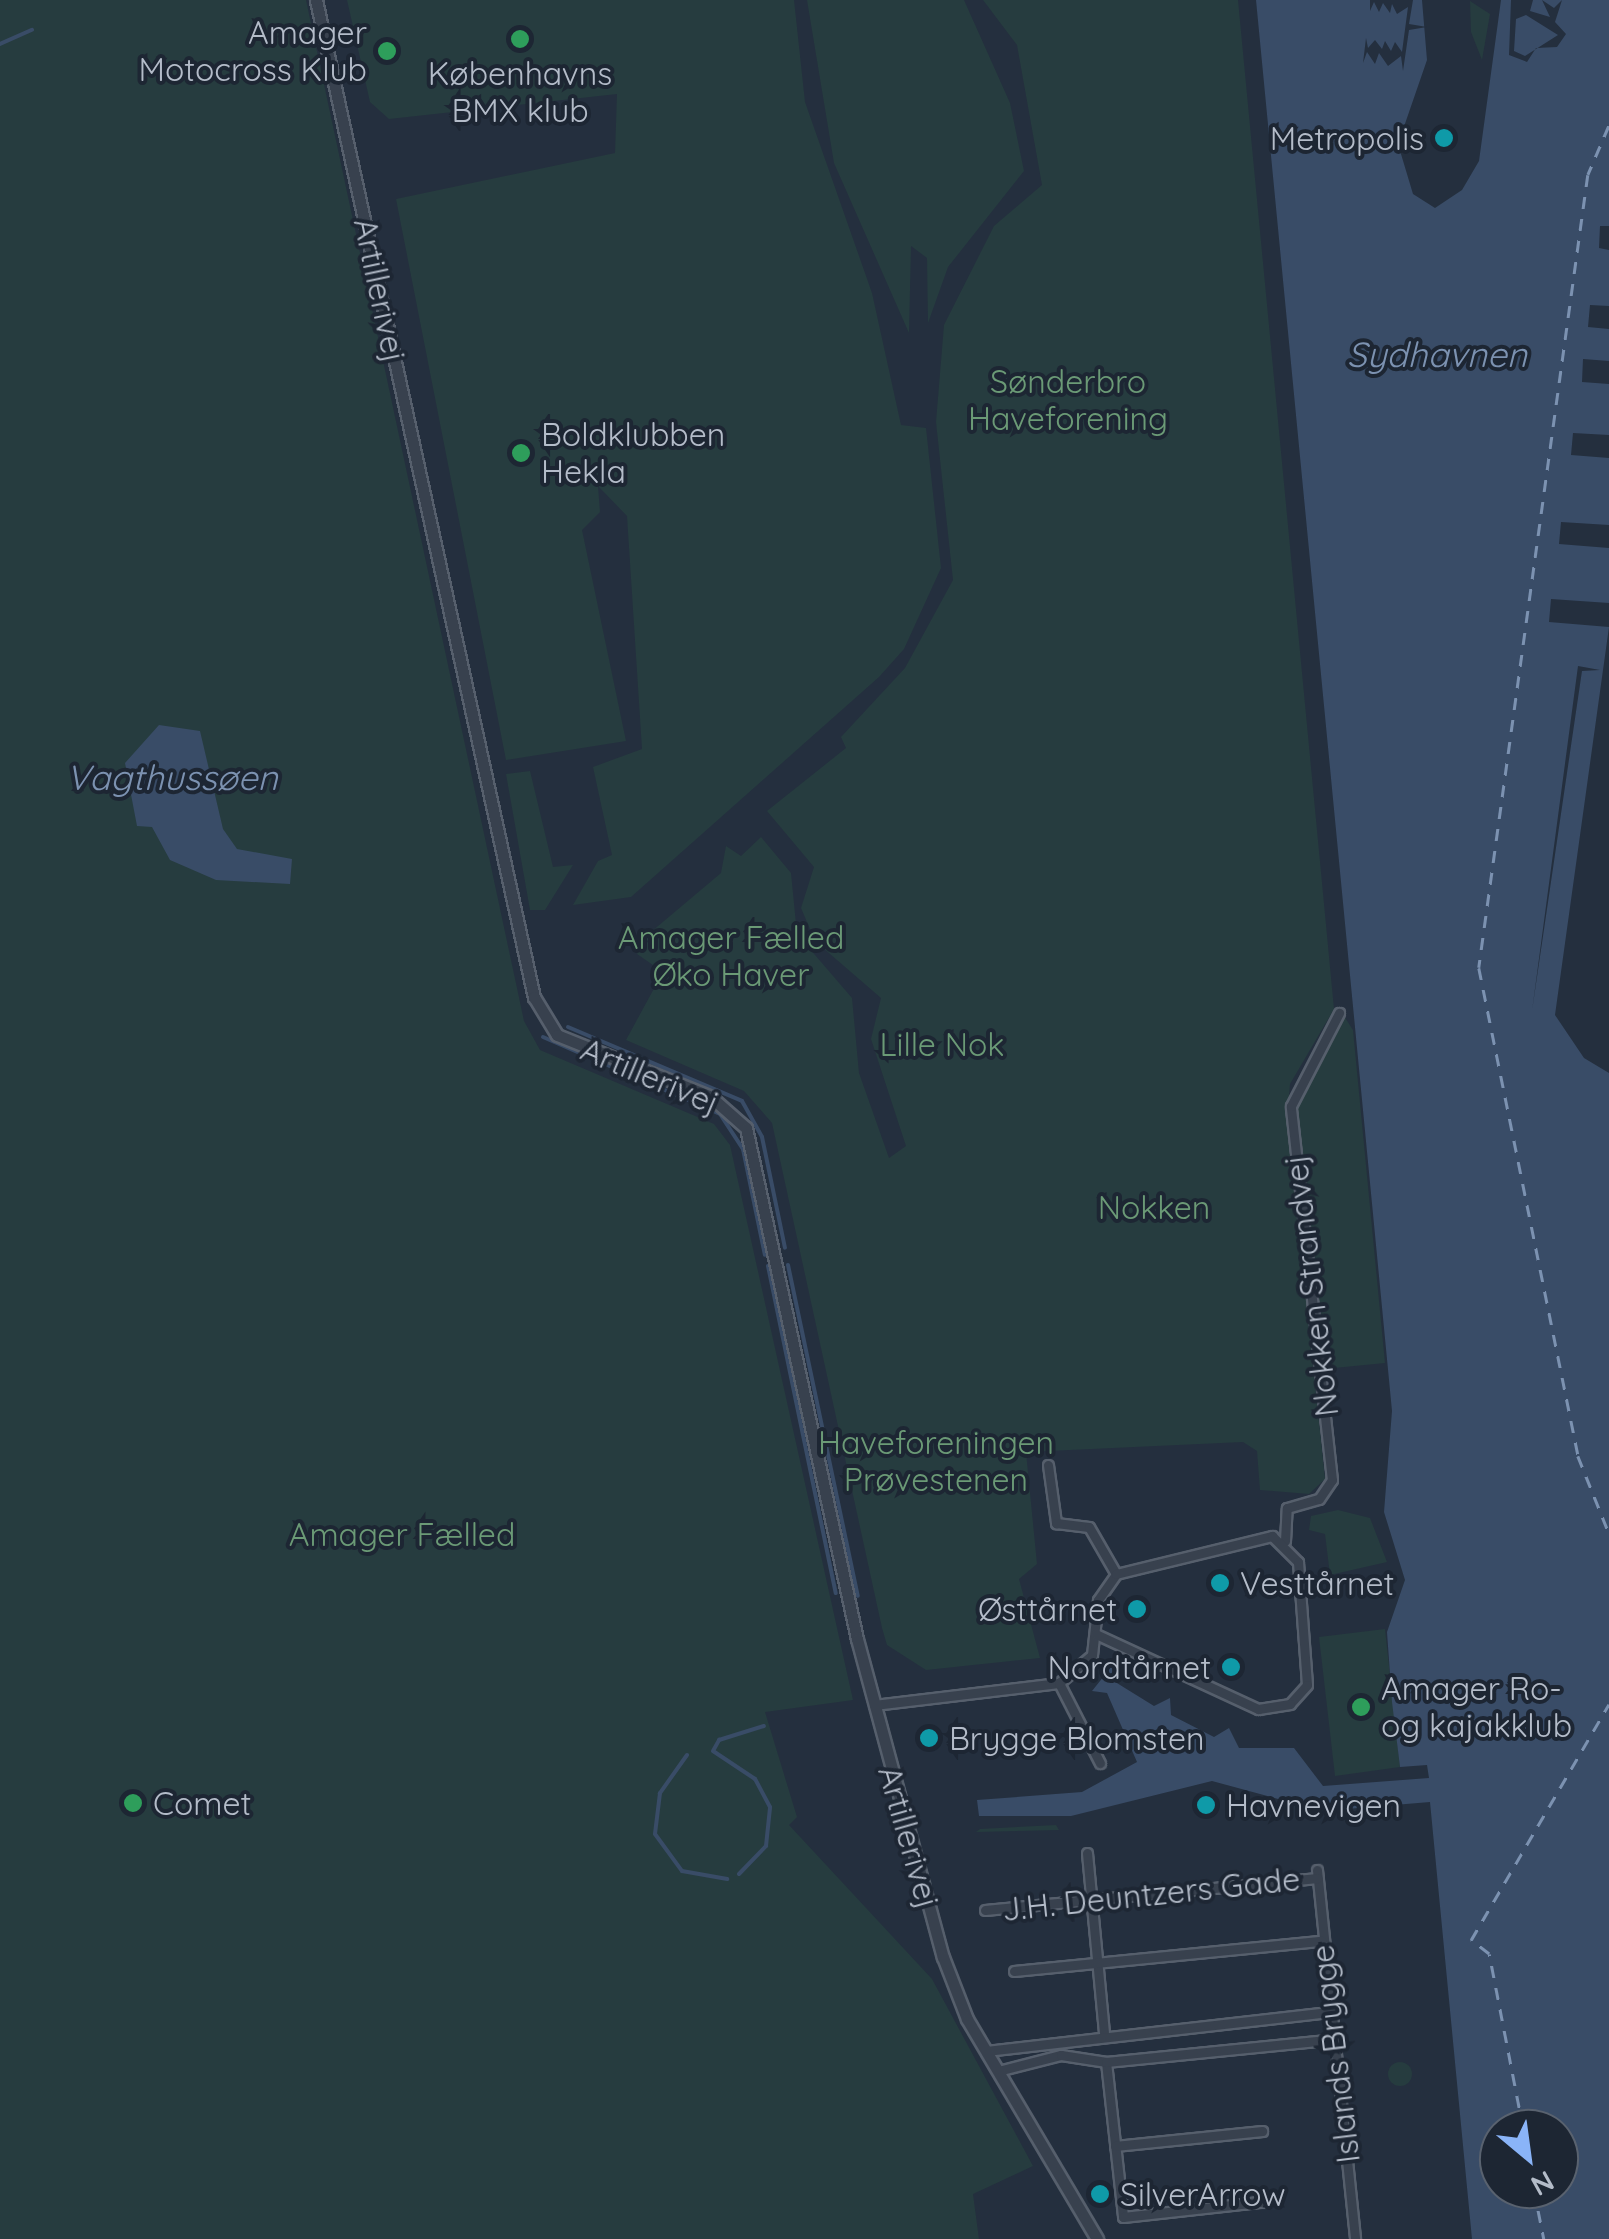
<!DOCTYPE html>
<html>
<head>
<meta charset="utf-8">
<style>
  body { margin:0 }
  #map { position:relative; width:1609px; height:2239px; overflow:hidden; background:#242f3e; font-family:Quicksand,sans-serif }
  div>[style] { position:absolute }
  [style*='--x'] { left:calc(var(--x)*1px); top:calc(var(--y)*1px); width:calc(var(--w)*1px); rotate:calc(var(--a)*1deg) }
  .green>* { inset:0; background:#263c3f }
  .round { border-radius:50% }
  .water>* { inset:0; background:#394c67 }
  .pier>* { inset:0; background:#242f3e }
  .stream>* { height:4px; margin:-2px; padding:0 2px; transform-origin:2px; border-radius:2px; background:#394c67 }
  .ferry>* { height:2.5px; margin-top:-1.25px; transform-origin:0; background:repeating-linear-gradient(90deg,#7c92b1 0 12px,transparent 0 22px) }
  .roads { filter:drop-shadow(2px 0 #565f6c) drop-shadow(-2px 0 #565f6c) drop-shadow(0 2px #565f6c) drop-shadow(0 -2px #565f6c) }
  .minor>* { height:9px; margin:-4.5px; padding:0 4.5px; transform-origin:4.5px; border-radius:4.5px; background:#38414e }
  .tertiary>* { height:11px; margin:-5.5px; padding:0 5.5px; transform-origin:5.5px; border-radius:5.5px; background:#38414e }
  .dots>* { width:28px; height:28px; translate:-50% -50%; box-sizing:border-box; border:5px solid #1d2633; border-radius:50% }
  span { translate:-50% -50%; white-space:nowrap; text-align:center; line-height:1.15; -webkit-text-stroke:8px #1d2633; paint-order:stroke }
  .poi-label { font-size:32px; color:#b4bcc9 }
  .right { translate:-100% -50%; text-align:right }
  .left { translate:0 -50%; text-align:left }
  .street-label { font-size:32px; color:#b4bcc9 }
  .park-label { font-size:32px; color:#6b9a76 }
  .water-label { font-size:35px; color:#7c92b1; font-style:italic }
  .north { position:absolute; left:1479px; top:2109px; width:100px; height:100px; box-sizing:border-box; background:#1d2633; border:2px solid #59626f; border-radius:50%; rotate:151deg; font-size:28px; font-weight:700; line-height:40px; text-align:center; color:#b4bcc9 }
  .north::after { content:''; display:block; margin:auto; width:35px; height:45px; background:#8ab4f8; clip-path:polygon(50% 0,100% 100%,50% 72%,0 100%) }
</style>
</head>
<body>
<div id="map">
  <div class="green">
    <i style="clip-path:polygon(0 0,306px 0,524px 1021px,540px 1050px,714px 1124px,730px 1145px,853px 1700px,765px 1712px,797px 1817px,789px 1825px,932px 1979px,1033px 2166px,973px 2194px,979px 2239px,0 2239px)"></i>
    <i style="clip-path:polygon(347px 0,794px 0,805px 102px,872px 293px,901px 425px,926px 428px,941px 568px,904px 649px,879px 677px,631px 897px,573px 905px,598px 861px,612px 855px,593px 767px,642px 749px,627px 516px,598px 486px,600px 512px,582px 530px,626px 741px,506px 760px,396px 199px,615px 153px,617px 94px,389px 119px,370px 102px)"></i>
    <i style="clip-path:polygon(807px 0,964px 0,1010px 103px,1024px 171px,948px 267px,928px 323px,927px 258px,911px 246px,909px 333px,834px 163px)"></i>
    <i style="clip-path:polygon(983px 0,1238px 0,1334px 1009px,1290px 1084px,1287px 1118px,1325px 1479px,1309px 1494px,1260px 1490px,1257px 1451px,1243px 1442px,1026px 1452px,1037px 1564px,1019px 1579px,1040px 1658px,926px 1670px,887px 1645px,882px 1628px,772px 1123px,744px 1091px,626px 1040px,663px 972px,637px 954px,645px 937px,721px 873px,726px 846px,741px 856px,761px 837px,791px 873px,797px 934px,852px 998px,859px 1073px,889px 1158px,906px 1146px,871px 1039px,881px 998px,815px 941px,801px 908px,814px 867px,767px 811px,846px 748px,841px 737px,905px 668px,953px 580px,936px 422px,944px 325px,994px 226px,1042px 185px,1017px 45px)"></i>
    <i style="clip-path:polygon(1470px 1px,1490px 14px,1482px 60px,1471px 32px)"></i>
    <i style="clip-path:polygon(530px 771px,553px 867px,573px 865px,545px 910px,530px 910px,506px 774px)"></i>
    <i style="clip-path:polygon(1344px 1016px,1353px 1030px,1385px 1363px,1324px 1369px,1297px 1104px)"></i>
    <i style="clip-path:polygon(1338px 1510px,1370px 1518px,1387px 1562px,1330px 1575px,1325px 1534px,1309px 1530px,1311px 1516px)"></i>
    <i style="clip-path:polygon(1385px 1629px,1400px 1767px,1335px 1776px,1319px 1637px)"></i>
    <i style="clip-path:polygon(1056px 1825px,1059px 1830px,976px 1832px,980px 1829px)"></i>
    <i class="round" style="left:1388px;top:2062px;width:24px;height:24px"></i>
  </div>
  <div class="water">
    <i style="clip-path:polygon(evenodd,1256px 0,1422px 0,1427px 60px,1398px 144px,1413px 194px,1435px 208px,1462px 190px,1479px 161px,1501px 0,1609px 0,1609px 226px,1600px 226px,1599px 248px,1609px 250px,1609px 306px,1590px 305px,1588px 327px,1609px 329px,1609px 361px,1583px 359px,1582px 382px,1609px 384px,1609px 435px,1573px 433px,1571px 455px,1609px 458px,1609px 525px,1561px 522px,1559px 544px,1609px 548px,1609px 603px,1551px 599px,1549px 622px,1609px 627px,1555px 1015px,1584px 1058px,1609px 1073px,1609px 2239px,1472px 2239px,1430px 1802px,1322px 1811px,1212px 1781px,1071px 1816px,979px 1816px,977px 1800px,1082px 1792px,1137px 1762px,1107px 1693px,1092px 1691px,1112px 1666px,1112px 1680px,1154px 1706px,1170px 1698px,1171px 1715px,1214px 1737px,1229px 1728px,1239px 1748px,1294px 1748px,1323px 1786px,1429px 1778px,1427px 1765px,1400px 1767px,1392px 1702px,1387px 1632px,1405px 1580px,1384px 1512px,1392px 1411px,1256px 0,1499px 2129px,1559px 2129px,1559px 2189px,1499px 2189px,1499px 2129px)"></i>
    <i style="clip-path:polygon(159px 725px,200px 731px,223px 829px,237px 849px,292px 859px,290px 884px,216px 880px,170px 860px,152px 827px,137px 826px,125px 763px)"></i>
  </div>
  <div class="pier">
    <i style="clip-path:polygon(1370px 0,1413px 0,1409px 24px,1427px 27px,1409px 30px,1403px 71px,1401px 56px,1388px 66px,1379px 53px,1375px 64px,1367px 52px,1363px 63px,1366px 38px,1368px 48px,1375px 40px,1382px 49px,1385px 41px,1391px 51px,1395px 42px,1402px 52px,1408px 7px,1397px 14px,1392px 4px,1390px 13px,1383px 3px,1379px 12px,1374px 2px,1370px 11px)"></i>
    <i style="clip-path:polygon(evenodd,1511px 0,1533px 0,1530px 11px,1550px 17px,1542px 0,1554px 8px,1562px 0,1555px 22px,1566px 34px,1557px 47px,1536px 48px,1527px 62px,1509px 55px,1511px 0,1526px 15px,1558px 35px,1525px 56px,1514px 51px,1516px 19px,1526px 15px)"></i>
    <i style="clip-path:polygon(1578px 666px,1600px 670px,1582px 671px,1532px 1011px)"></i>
  </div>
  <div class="stream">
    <i style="--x:0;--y:44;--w:35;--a:-24"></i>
    <i style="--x:568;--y:1027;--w:189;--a:23"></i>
    <i style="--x:742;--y:1101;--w:41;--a:60.9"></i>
    <i style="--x:762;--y:1137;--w:113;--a:78.3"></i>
    <i style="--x:543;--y:1037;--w:193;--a:23.5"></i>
    <i style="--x:720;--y:1114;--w:42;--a:56.7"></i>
    <i style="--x:743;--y:1149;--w:108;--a:78.3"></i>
    <i style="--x:788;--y:1265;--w:338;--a:78.1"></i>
    <i style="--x:768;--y:1266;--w:334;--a:78.3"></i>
    <i style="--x:687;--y:1755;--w:47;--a:125.4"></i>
    <i style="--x:660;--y:1793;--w:41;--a:97"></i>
    <i style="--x:655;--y:1834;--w:46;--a:53.9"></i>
    <i style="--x:682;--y:1871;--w:46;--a:10.1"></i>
    <i style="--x:739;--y:1874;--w:39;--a:-46"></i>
    <i style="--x:766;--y:1846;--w:39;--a:-84"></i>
    <i style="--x:770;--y:1807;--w:32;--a:-118"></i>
    <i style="--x:755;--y:1779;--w:50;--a:-146.3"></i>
    <i style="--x:713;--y:1751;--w:13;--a:-61"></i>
    <i style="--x:719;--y:1740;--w:47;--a:-17.3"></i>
  </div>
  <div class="ferry">
    <i style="--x:1609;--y:126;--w:53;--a:113.2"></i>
    <i style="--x:1588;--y:175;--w:800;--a:97.83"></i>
    <i style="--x:1479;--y:968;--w:498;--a:78.5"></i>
    <i style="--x:1578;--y:1456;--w:83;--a:68.1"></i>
    <i style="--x:1523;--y:2129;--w:178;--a:-101"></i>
    <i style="--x:1489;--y:1954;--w:23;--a:-142"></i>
    <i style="--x:1471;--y:1940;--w:273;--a:-59.7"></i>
    <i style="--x:1534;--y:2189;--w:51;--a:78.7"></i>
  </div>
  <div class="roads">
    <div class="minor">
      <i style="--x:1048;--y:1465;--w:59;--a:82.1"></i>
      <i style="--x:1056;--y:1523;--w:33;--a:7"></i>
      <i style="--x:1089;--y:1527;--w:54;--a:60.1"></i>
      <i style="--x:1285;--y:1541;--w:33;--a:-87"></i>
      <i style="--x:1287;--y:1508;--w:33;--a:-16"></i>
      <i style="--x:1319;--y:1499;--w:23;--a:-56"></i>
      <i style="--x:1332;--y:1480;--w:376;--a:-96.3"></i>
      <i style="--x:1291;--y:1106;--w:105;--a:-62.7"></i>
      <i style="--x:1059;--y:1683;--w:90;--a:62.9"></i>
      <i style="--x:874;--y:1705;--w:186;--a:-6.8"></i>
      <i style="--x:1059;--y:1683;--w:43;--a:-40.3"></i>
      <i style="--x:1092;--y:1655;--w:55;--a:-83.8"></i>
      <i style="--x:1098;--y:1600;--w:32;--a:-55"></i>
      <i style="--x:1116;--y:1574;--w:161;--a:-13.7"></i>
      <i style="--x:1272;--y:1536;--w:37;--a:45"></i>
      <i style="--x:1298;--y:1562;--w:123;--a:85.8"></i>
      <i style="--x:1307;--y:1685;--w:25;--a:132"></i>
      <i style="--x:1290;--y:1704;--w:32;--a:171"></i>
      <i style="--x:1258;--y:1709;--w:179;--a:-155.2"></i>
      <i style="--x:1087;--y:1853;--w:180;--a:84.6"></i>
      <i style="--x:1317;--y:1870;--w:371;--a:84.1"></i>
      <i style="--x:985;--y:1910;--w:334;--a:-5.5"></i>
      <i style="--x:1014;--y:1971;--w:309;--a:-5.6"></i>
      <i style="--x:986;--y:2051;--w:343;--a:-6.5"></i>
      <i style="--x:1106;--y:2062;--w:156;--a:83.7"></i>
      <i style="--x:1123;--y:2217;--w:146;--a:-6.3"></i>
      <i style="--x:998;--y:2071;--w:65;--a:-14.3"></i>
      <i style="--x:1061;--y:2055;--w:46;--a:8.8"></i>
      <i style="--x:1106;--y:2062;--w:232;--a:-5.7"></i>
      <i style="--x:1115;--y:2146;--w:148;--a:-5.8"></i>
    </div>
    <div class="tertiary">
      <i style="--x:316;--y:0;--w:1021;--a:77.67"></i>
      <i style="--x:534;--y:997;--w:44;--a:58.8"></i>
      <i style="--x:557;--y:1035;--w:166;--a:21.9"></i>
      <i style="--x:711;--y:1097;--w:47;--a:41.5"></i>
      <i style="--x:746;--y:1128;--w:523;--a:77.74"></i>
      <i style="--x:857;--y:1639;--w:329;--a:74.9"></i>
      <i style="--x:943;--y:1957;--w:66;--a:68.8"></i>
      <i style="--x:967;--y:2019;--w:256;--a:59.4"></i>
    </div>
  </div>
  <div class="dots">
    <i style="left:520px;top:39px;background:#2e9e5b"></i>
    <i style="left:387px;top:51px;background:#2e9e5b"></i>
    <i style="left:1444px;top:138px;background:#0f9aa8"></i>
    <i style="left:521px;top:453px;background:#2e9e5b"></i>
    <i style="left:1220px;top:1583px;background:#0f9aa8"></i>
    <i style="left:1137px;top:1609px;background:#0f9aa8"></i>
    <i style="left:1231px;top:1667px;background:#0f9aa8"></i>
    <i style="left:1361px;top:1707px;background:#2e9e5b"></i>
    <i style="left:929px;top:1738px;background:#0f9aa8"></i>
    <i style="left:133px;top:1803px;background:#2e9e5b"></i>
    <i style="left:1206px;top:1805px;background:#0f9aa8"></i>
    <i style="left:1100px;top:2194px;background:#0f9aa8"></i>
  </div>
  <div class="poi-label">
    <span class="right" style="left:367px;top:51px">Amager<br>Motocross Klub</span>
    <span style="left:520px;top:92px">Københavns<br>BMX klub</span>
    <span class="right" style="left:1424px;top:138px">Metropolis</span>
    <span class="left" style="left:541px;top:453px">Boldklubben<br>Hekla</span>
    <span class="left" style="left:1240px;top:1583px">Vesttårnet</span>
    <span class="right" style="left:1117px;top:1609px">Østtårnet</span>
    <span class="right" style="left:1211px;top:1667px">Nordtårnet</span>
    <span class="left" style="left:1381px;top:1707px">Amager Ro-<br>og kajakklub</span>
    <span class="left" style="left:949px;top:1738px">Brygge Blomsten</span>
    <span class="left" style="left:153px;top:1803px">Comet</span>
    <span class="left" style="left:1226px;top:1805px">Havnevigen</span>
    <span class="left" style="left:1120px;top:2194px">SilverArrow</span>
  </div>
  <div class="street-label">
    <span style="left:380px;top:290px;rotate:78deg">Artillerivej</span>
    <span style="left:650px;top:1076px;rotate:23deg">Artillerivej</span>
    <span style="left:1311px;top:1286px;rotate:-97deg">Nokken Strandvej</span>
    <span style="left:909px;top:1837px;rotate:74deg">Artillerivej</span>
    <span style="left:1151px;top:1894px;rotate:-6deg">J.H. Deuntzers Gade</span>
    <span style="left:1335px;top:2054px;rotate:-97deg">Islands Brygge</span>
  </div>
  <div class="park-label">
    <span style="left:1068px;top:400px">Sønderbro<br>Haveforening</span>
    <span style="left:731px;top:956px">Amager Fælled<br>Øko Haver</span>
    <span style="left:942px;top:1044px">Lille Nok</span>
    <span style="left:1154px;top:1207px">Nokken</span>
    <span style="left:936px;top:1461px">Haveforeningen<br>Prøvestenen</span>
    <span style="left:402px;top:1534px">Amager Fælled</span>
  </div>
  <div class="water-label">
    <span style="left:1437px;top:354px">Sydhavnen</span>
    <span style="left:172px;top:777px">Vagthussøen</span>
  </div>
  <div class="north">N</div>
</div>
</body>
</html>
